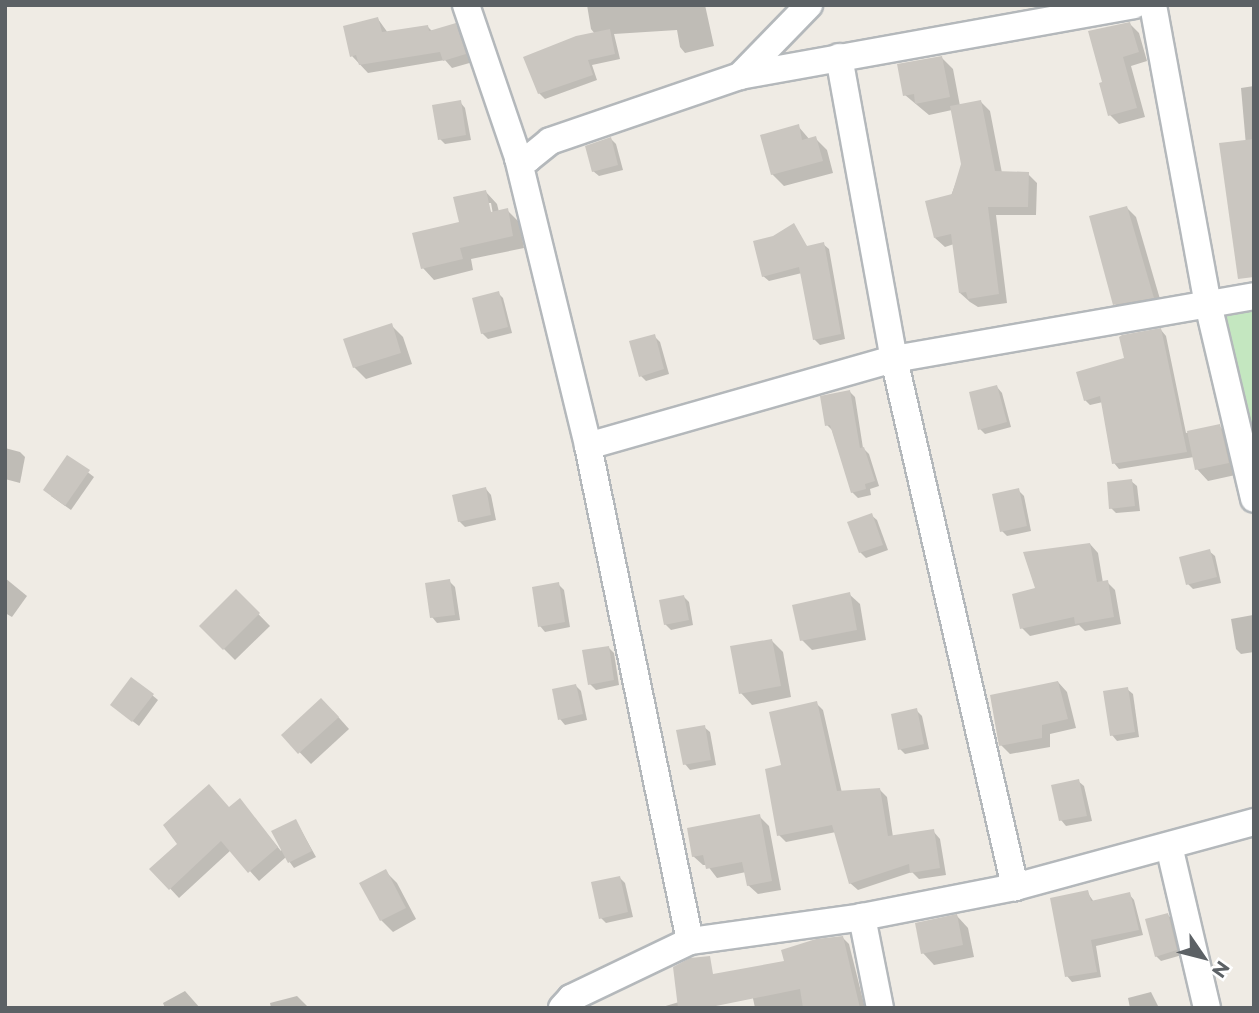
<!DOCTYPE html>
<html>
<head>
<meta charset="utf-8">
<style>
  body { margin:0 }
  #map { position:relative; width:1259px; height:1013px; overflow:hidden; background:#efebe4; font-family:Montserrat,sans-serif }
  div>[style] { position:absolute }
  [style*='--x'] { left:calc(var(--x)*1px); top:calc(var(--y)*1px); width:calc(var(--w)*1px); rotate:calc(var(--a)*1deg) }
  .green>* { inset:0; background:#c4e7c0 }
  .shadow>* { inset:0; background:#0003 }
  .building>* { inset:0; background:#cac6c0 }
  .roads { filter:drop-shadow(2px 0 #b4b8bb) drop-shadow(-2px 0 #b4b8bb) drop-shadow(0 2px #b4b8bb) drop-shadow(0 -2px #b4b8bb) }
  .minor>* { height:26px; margin:-13px; padding:0 13px; transform-origin:13px; border-radius:13px; background:#fff }
  span { translate:-50% -50%; white-space:nowrap; text-align:center; line-height:1.15; -webkit-text-stroke:6px #fff; paint-order:stroke }
  .frame { position:absolute; inset:0; border:7px solid #5c6165; pointer-events:none }
  .north { position:absolute; left:1168px; top:922px; width:70px; height:70px; -webkit-text-stroke:5px #fff; paint-order:stroke; rotate:125deg; font-size:19px; font-weight:700; line-height:28px; text-align:center; color:#5c6165 }
  .north::after { content:''; display:block; margin:auto; width:24px; height:32px; background:#5c6165; clip-path:polygon(50% 0,100% 100%,50% 72%,0 100%) }
</style>
</head>
<body>
<div id="map">
  <div class="green">
    <i style="clip-path:polygon(1254px 296px,1254px 499px,1208px 304px)"></i>
  </div>
  <div class="shadow">
    <i style="clip-path:polygon(587px 5px,705px 5px,714px 46px,685px 53px,680px 47px,677px 30px,614px 34px,620px 59px,592px 65px,597px 80px,545px 99px,539px 93px,595px 34px,591px 29px)"></i>
    <i style="clip-path:polygon(378px 19px,388px 33px,428px 27px,433px 32px,455px 25px,463px 33px,473px 62px,452px 68px,445px 60px,368px 73px,352px 56px)"></i>
    <i style="clip-path:polygon(1130px 24px,1139px 33px,1147px 61px,1131px 66px,1145px 117px,1119px 124px,1110px 115px,1105px 83px)"></i>
    <i style="clip-path:polygon(941px 57px,953px 69px,960px 106px,981px 102px,990px 111px,1002px 173px,1028px 174px,1037px 183px,1036px 215px,996px 215px,1007px 303px,978px 307px,970px 302px,960px 293px,954px 244px,945px 247px,935px 238px,963px 164px,952px 110px,929px 115px,905px 95px)"></i>
    <i style="clip-path:polygon(1254px 86px,1254px 237px,1241px 88px)"></i>
    <i style="clip-path:polygon(460px 102px,465px 108px,471px 140px,445px 144px,440px 139px)"></i>
    <i style="clip-path:polygon(798px 126px,810px 140px,815px 138px,827px 150px,833px 173px,784px 186px,772px 174px)"></i>
    <i style="clip-path:polygon(611px 139px,616px 144px,623px 170px,599px 176px,593px 171px)"></i>
    <i style="clip-path:polygon(evenodd,486px 192px,497px 204px,499px 212px,507px 210px,519px 222px,524px 248px,471px 259px,473px 270px,434px 280px,423px 268px,486px 192px,487px 203px,491px 203px,494px 220px,487px 203px)"></i>
    <i style="clip-path:polygon(1127px 208px,1136px 217px,1162px 306px,1123px 313px,1115px 304px)"></i>
    <i style="clip-path:polygon(793px 226px,808px 248px,823px 244px,829px 249px,845px 339px,820px 345px,814px 339px,802px 273px,769px 281px,763px 276px,773px 238px)"></i>
    <i style="clip-path:polygon(498px 293px,503px 298px,512px 333px,488px 339px,482px 333px)"></i>
    <i style="clip-path:polygon(391px 325px,403px 337px,412px 364px,366px 379px,354px 367px)"></i>
    <i style="clip-path:polygon(1161px 330px,1166px 336px,1186px 433px,1219px 426px,1231px 437px,1240px 474px,1208px 481px,1197px 469px,1194px 457px,1119px 469px,1114px 463px,1103px 402px,1090px 405px,1085px 400px)"></i>
    <i style="clip-path:polygon(654px 336px,660px 342px,669px 374px,646px 381px,641px 376px)"></i>
    <i style="clip-path:polygon(997px 387px,1002px 393px,1011px 427px,985px 434px,980px 429px)"></i>
    <i style="clip-path:polygon(850px 392px,855px 397px,863px 448px,869px 454px,879px 486px,870px 489px,871px 495px,858px 498px,852px 492px,832px 430px,827px 425px)"></i>
    <i style="clip-path:polygon(5px 448px,20px 452px,25px 457px,20px 483px,5px 479px)"></i>
    <i style="clip-path:polygon(68px 457px,94px 477px,71px 510px,51px 496px)"></i>
    <i style="clip-path:polygon(1131px 481px,1137px 486px,1140px 511px,1116px 513px,1111px 508px)"></i>
    <i style="clip-path:polygon(486px 489px,491px 495px,496px 520px,465px 527px,459px 521px)"></i>
    <i style="clip-path:polygon(1018px 490px,1024px 496px,1031px 531px,1007px 536px,1002px 531px)"></i>
    <i style="clip-path:polygon(871px 515px,877px 520px,888px 550px,866px 558px,860px 552px)"></i>
    <i style="clip-path:polygon(1090px 544px,1098px 553px,1103px 583px,1107px 582px,1115px 590px,1121px 624px,1085px 631px,1079px 625px,1030px 636px,1022px 628px,1037px 589px)"></i>
    <i style="clip-path:polygon(1209px 551px,1215px 556px,1221px 583px,1193px 589px,1188px 584px)"></i>
    <i style="clip-path:polygon(5px 578px,27px 596px,12px 617px,5px 613px)"></i>
    <i style="clip-path:polygon(449px 581px,455px 587px,460px 620px,437px 623px,432px 617px)"></i>
    <i style="clip-path:polygon(558px 584px,564px 590px,570px 627px,545px 632px,540px 626px)"></i>
    <i style="clip-path:polygon(236px 591px,270px 626px,235px 660px,201px 626px)"></i>
    <i style="clip-path:polygon(849px 594px,860px 604px,866px 640px,812px 650px,802px 640px)"></i>
    <i style="clip-path:polygon(684px 597px,689px 602px,693px 625px,671px 630px,665px 624px)"></i>
    <i style="clip-path:polygon(1253px 615px,1254px 652px,1241px 654px,1236px 649px,1231px 619px)"></i>
    <i style="clip-path:polygon(772px 641px,783px 652px,791px 697px,752px 705px,741px 693px)"></i>
    <i style="clip-path:polygon(608px 647px,614px 653px,619px 685px,596px 690px,590px 684px)"></i>
    <i style="clip-path:polygon(1058px 682px,1067px 692px,1076px 728px,1050px 734px,1050px 747px,1010px 754px,1001px 745px)"></i>
    <i style="clip-path:polygon(576px 686px,581px 691px,587px 720px,565px 725px,560px 719px)"></i>
    <i style="clip-path:polygon(1127px 689px,1133px 694px,1139px 737px,1117px 741px,1112px 735px)"></i>
    <i style="clip-path:polygon(152px 695px,158px 700px,139px 726px,118px 710px)"></i>
    <i style="clip-path:polygon(816px 703px,823px 710px,842px 793px,880px 790px,887px 797px,893px 837px,933px 831px,940px 839px,946px 875px,919px 879px,912px 872px,858px 890px,850px 883px,836px 832px,786px 842px,779px 835px,783px 767px)"></i>
    <i style="clip-path:polygon(916px 710px,922px 716px,929px 749px,905px 754px,900px 749px)"></i>
    <i style="clip-path:polygon(333px 711px,349px 729px,311px 764px,283px 735px)"></i>
    <i style="clip-path:polygon(704px 727px,710px 732px,716px 765px,690px 770px,685px 764px)"></i>
    <i style="clip-path:polygon(1078px 781px,1084px 786px,1092px 821px,1066px 826px,1061px 820px)"></i>
    <i style="clip-path:polygon(240px 801px,281px 851px,296px 821px,316px 857px,294px 868px,286px 857px,259px 881px,231px 850px,179px 898px,152px 869px)"></i>
    <i style="clip-path:polygon(759px 816px,769px 826px,781px 890px,758px 894px,748px 885px,746px 872px,717px 878px,707px 865px,703px 865px,693px 856px)"></i>
    <i style="clip-path:polygon(385px 871px,397px 883px,416px 919px,393px 932px,381px 920px)"></i>
    <i style="clip-path:polygon(620px 878px,625px 883px,633px 917px,606px 923px,601px 918px)"></i>
    <i style="clip-path:polygon(1087px 892px,1094px 902px,1129px 894px,1134px 900px,1143px 935px,1096px 946px,1101px 977px,1072px 982px,1067px 976px)"></i>
    <i style="clip-path:polygon(1168px 915px,1173px 920px,1182px 955px,1161px 961px,1156px 956px)"></i>
    <i style="clip-path:polygon(957px 916px,968px 928px,974px 957px,934px 965px,923px 953px)"></i>
    <i style="clip-path:polygon(842px 937px,849px 944px,865px 1008px,755px 1008px,747px 970px,786px 963px)"></i>
    <i style="clip-path:polygon(707px 968px,713px 1008px,659px 1008px,679px 1002px)"></i>
    <i style="clip-path:polygon(185px 991px,200px 1008px,165px 1008px,163px 1003px)"></i>
    <i style="clip-path:polygon(1151px 992px,1159px 1008px,1130px 1008px,1128px 998px)"></i>
    <i style="clip-path:polygon(297px 996px,309px 1008px,271px 1008px,270px 1003px)"></i>
  </div>
  <div class="building">
    <i style="clip-path:polygon(378px 17px,382px 32px,428px 25px,429px 31px,456px 23px,466px 54px,443px 61px,440px 52px,359px 65px,356px 55px,350px 57px,343px 26px)"></i>
    <i style="clip-path:polygon(1130px 22px,1139px 52px,1123px 57px,1137px 108px,1108px 116px,1099px 83px,1102px 82px,1088px 31px)"></i>
    <i style="clip-path:polygon(610px 29px,615px 54px,588px 60px,593px 75px,538px 94px,523px 57px,576px 36px)"></i>
    <i style="clip-path:polygon(942px 56px,950px 97px,915px 104px,914px 94px,903px 96px,897px 64px)"></i>
    <i style="clip-path:polygon(461px 100px,466px 135px,438px 140px,432px 105px)"></i>
    <i style="clip-path:polygon(981px 100px,995px 171px,1029px 172px,1028px 207px,988px 207px,999px 294px,968px 299px,966px 292px,959px 293px,951px 234px,934px 238px,925px 201px,952px 194px,961px 164px,950px 106px)"></i>
    <i style="clip-path:polygon(799px 124px,802px 140px,816px 136px,823px 161px,771px 175px,760px 135px)"></i>
    <i style="clip-path:polygon(611px 137px,618px 165px,592px 172px,585px 146px)"></i>
    <i style="clip-path:polygon(1254px 139px,1254px 277px,1238px 279px,1219px 143px)"></i>
    <i style="clip-path:polygon(486px 190px,491px 212px,508px 208px,513px 236px,460px 248px,463px 259px,421px 269px,412px 233px,459px 222px,453px 197px)"></i>
    <i style="clip-path:polygon(1127px 206px,1154px 298px,1113px 305px,1089px 216px)"></i>
    <i style="clip-path:polygon(794px 223px,807px 246px,824px 242px,841px 334px,813px 340px,799px 267px,762px 277px,753px 241px,773px 236px)"></i>
    <i style="clip-path:polygon(499px 291px,508px 327px,481px 334px,472px 298px)"></i>
    <i style="clip-path:polygon(392px 323px,401px 353px,353px 368px,343px 339px)"></i>
    <i style="clip-path:polygon(1161px 328px,1187px 452px,1112px 464px,1100px 396px,1084px 401px,1076px 372px,1124px 358px,1119px 337px,1122px 335px)"></i>
    <i style="clip-path:polygon(655px 334px,664px 369px,639px 377px,629px 341px)"></i>
    <i style="clip-path:polygon(997px 385px,1007px 422px,978px 430px,969px 392px)"></i>
    <i style="clip-path:polygon(850px 390px,860px 448px,864px 447px,875px 481px,865px 484px,866px 489px,851px 493px,830px 425px,825px 426px,820px 396px)"></i>
    <i style="clip-path:polygon(1220px 424px,1229px 463px,1195px 470px,1187px 431px)"></i>
    <i style="clip-path:polygon(67px 455px,90px 470px,65px 506px,43px 490px)"></i>
    <i style="clip-path:polygon(1132px 479px,1135px 506px,1109px 509px,1107px 482px)"></i>
    <i style="clip-path:polygon(486px 487px,491px 515px,458px 522px,452px 495px)"></i>
    <i style="clip-path:polygon(1019px 488px,1027px 526px,1000px 532px,992px 494px)"></i>
    <i style="clip-path:polygon(872px 513px,883px 545px,859px 553px,847px 522px)"></i>
    <i style="clip-path:polygon(1090px 543px,1097px 582px,1108px 580px,1114px 617px,1075px 624px,1074px 617px,1020px 629px,1012px 594px,1035px 588px,1023px 552px)"></i>
    <i style="clip-path:polygon(1210px 549px,1217px 577px,1186px 585px,1179px 557px)"></i>
    <i style="clip-path:polygon(450px 579px,455px 615px,430px 618px,425px 583px)"></i>
    <i style="clip-path:polygon(559px 582px,565px 622px,538px 627px,532px 587px)"></i>
    <i style="clip-path:polygon(236px 589px,260px 613px,223px 650px,199px 626px)"></i>
    <i style="clip-path:polygon(850px 592px,857px 630px,800px 641px,792px 605px)"></i>
    <i style="clip-path:polygon(684px 595px,689px 620px,664px 625px,659px 600px)"></i>
    <i style="clip-path:polygon(772px 639px,781px 686px,739px 694px,730px 646px)"></i>
    <i style="clip-path:polygon(609px 646px,614px 680px,588px 685px,582px 650px)"></i>
    <i style="clip-path:polygon(131px 677px,154px 694px,132px 722px,110px 705px)"></i>
    <i style="clip-path:polygon(1058px 681px,1068px 719px,1042px 725px,1042px 738px,999px 746px,990px 695px)"></i>
    <i style="clip-path:polygon(576px 684px,583px 714px,558px 720px,552px 689px)"></i>
    <i style="clip-path:polygon(1128px 687px,1135px 732px,1110px 736px,1103px 691px)"></i>
    <i style="clip-path:polygon(321px 698px,339px 717px,298px 754px,281px 735px)"></i>
    <i style="clip-path:polygon(817px 701px,837px 791px,880px 788px,888px 836px,934px 829px,940px 868px,910px 873px,909px 864px,849px 884px,832px 825px,777px 836px,765px 769px,781px 765px,769px 712px)"></i>
    <i style="clip-path:polygon(917px 708px,924px 744px,898px 750px,891px 714px)"></i>
    <i style="clip-path:polygon(705px 725px,711px 760px,683px 765px,676px 730px)"></i>
    <i style="clip-path:polygon(1079px 779px,1087px 816px,1059px 821px,1051px 785px)"></i>
    <i style="clip-path:polygon(209px 784px,229px 807px,240px 798px,278px 847px,248px 873px,221px 841px,169px 890px,149px 869px,177px 844px,163px 825px)"></i>
    <i style="clip-path:polygon(760px 814px,772px 881px,747px 886px,742px 862px,706px 869px,703px 855px,692px 857px,687px 828px)"></i>
    <i style="clip-path:polygon(296px 819px,312px 851px,288px 863px,271px 831px)"></i>
    <i style="clip-path:polygon(386px 869px,406px 908px,380px 921px,359px 883px)"></i>
    <i style="clip-path:polygon(620px 876px,628px 912px,599px 919px,591px 882px)"></i>
    <i style="clip-path:polygon(1088px 890px,1091px 901px,1130px 892px,1139px 930px,1091px 940px,1097px 972px,1065px 977px,1050px 898px)"></i>
    <i style="clip-path:polygon(1168px 913px,1177px 950px,1155px 957px,1145px 919px)"></i>
    <i style="clip-path:polygon(957px 914px,963px 945px,921px 954px,915px 923px)"></i>
    <i style="clip-path:polygon(843px 936px,860px 1008px,803px 1008px,800px 989px,706px 1008px,678px 1008px,673px 967px,690px 958px,710px 956px,713px 974px,784px 961px,781px 950px,816px 939px)"></i>
  </div>
  <div class="roads">
    <div class="minor">
      <i style="--x:466;--y:5;--w:162;--a:71.2"></i>
      <i style="--x:518;--y:158;--w:296;--a:76.3"></i>
      <i style="--x:1153;--y:5;--w:304;--a:79.6"></i>
      <i style="--x:1208;--y:304;--w:200;--a:76.7"></i>
      <i style="--x:839;--y:57;--w:307;--a:79.7"></i>
      <i style="--x:894;--y:359;--w:542;--a:77.09"></i>
      <i style="--x:740;--y:76;--w:99;--a:-45.8"></i>
      <i style="--x:518;--y:158;--w:10;--a:6"></i>
      <i style="--x:528;--y:159;--w:28;--a:-39"></i>
      <i style="--x:550;--y:141;--w:201;--a:-18.9"></i>
      <i style="--x:740;--y:76;--w:400;--a:-10.2"></i>
      <i style="--x:1169;--y:846;--w:166;--a:76.8"></i>
      <i style="--x:690;--y:941;--w:505;--a:-101.64"></i>
      <i style="--x:588;--y:446;--w:318;--a:-15.9"></i>
      <i style="--x:894;--y:359;--w:365;--a:-9.9"></i>
      <i style="--x:562;--y:1008;--w:13;--a:-48"></i>
      <i style="--x:571;--y:998;--w:132;--a:-25.6"></i>
      <i style="--x:690;--y:941;--w:174;--a:-7.9"></i>
      <i style="--x:880;--y:1008;--w:93;--a:-101.2"></i>
      <i style="--x:862;--y:917;--w:156;--a:-11.1"></i>
      <i style="--x:1015;--y:887;--w:248;--a:-15.2"></i>
    </div>
  </div>
  <div class="frame"></div>
  <div class="north">N</div>
</div>
</body>
</html>
